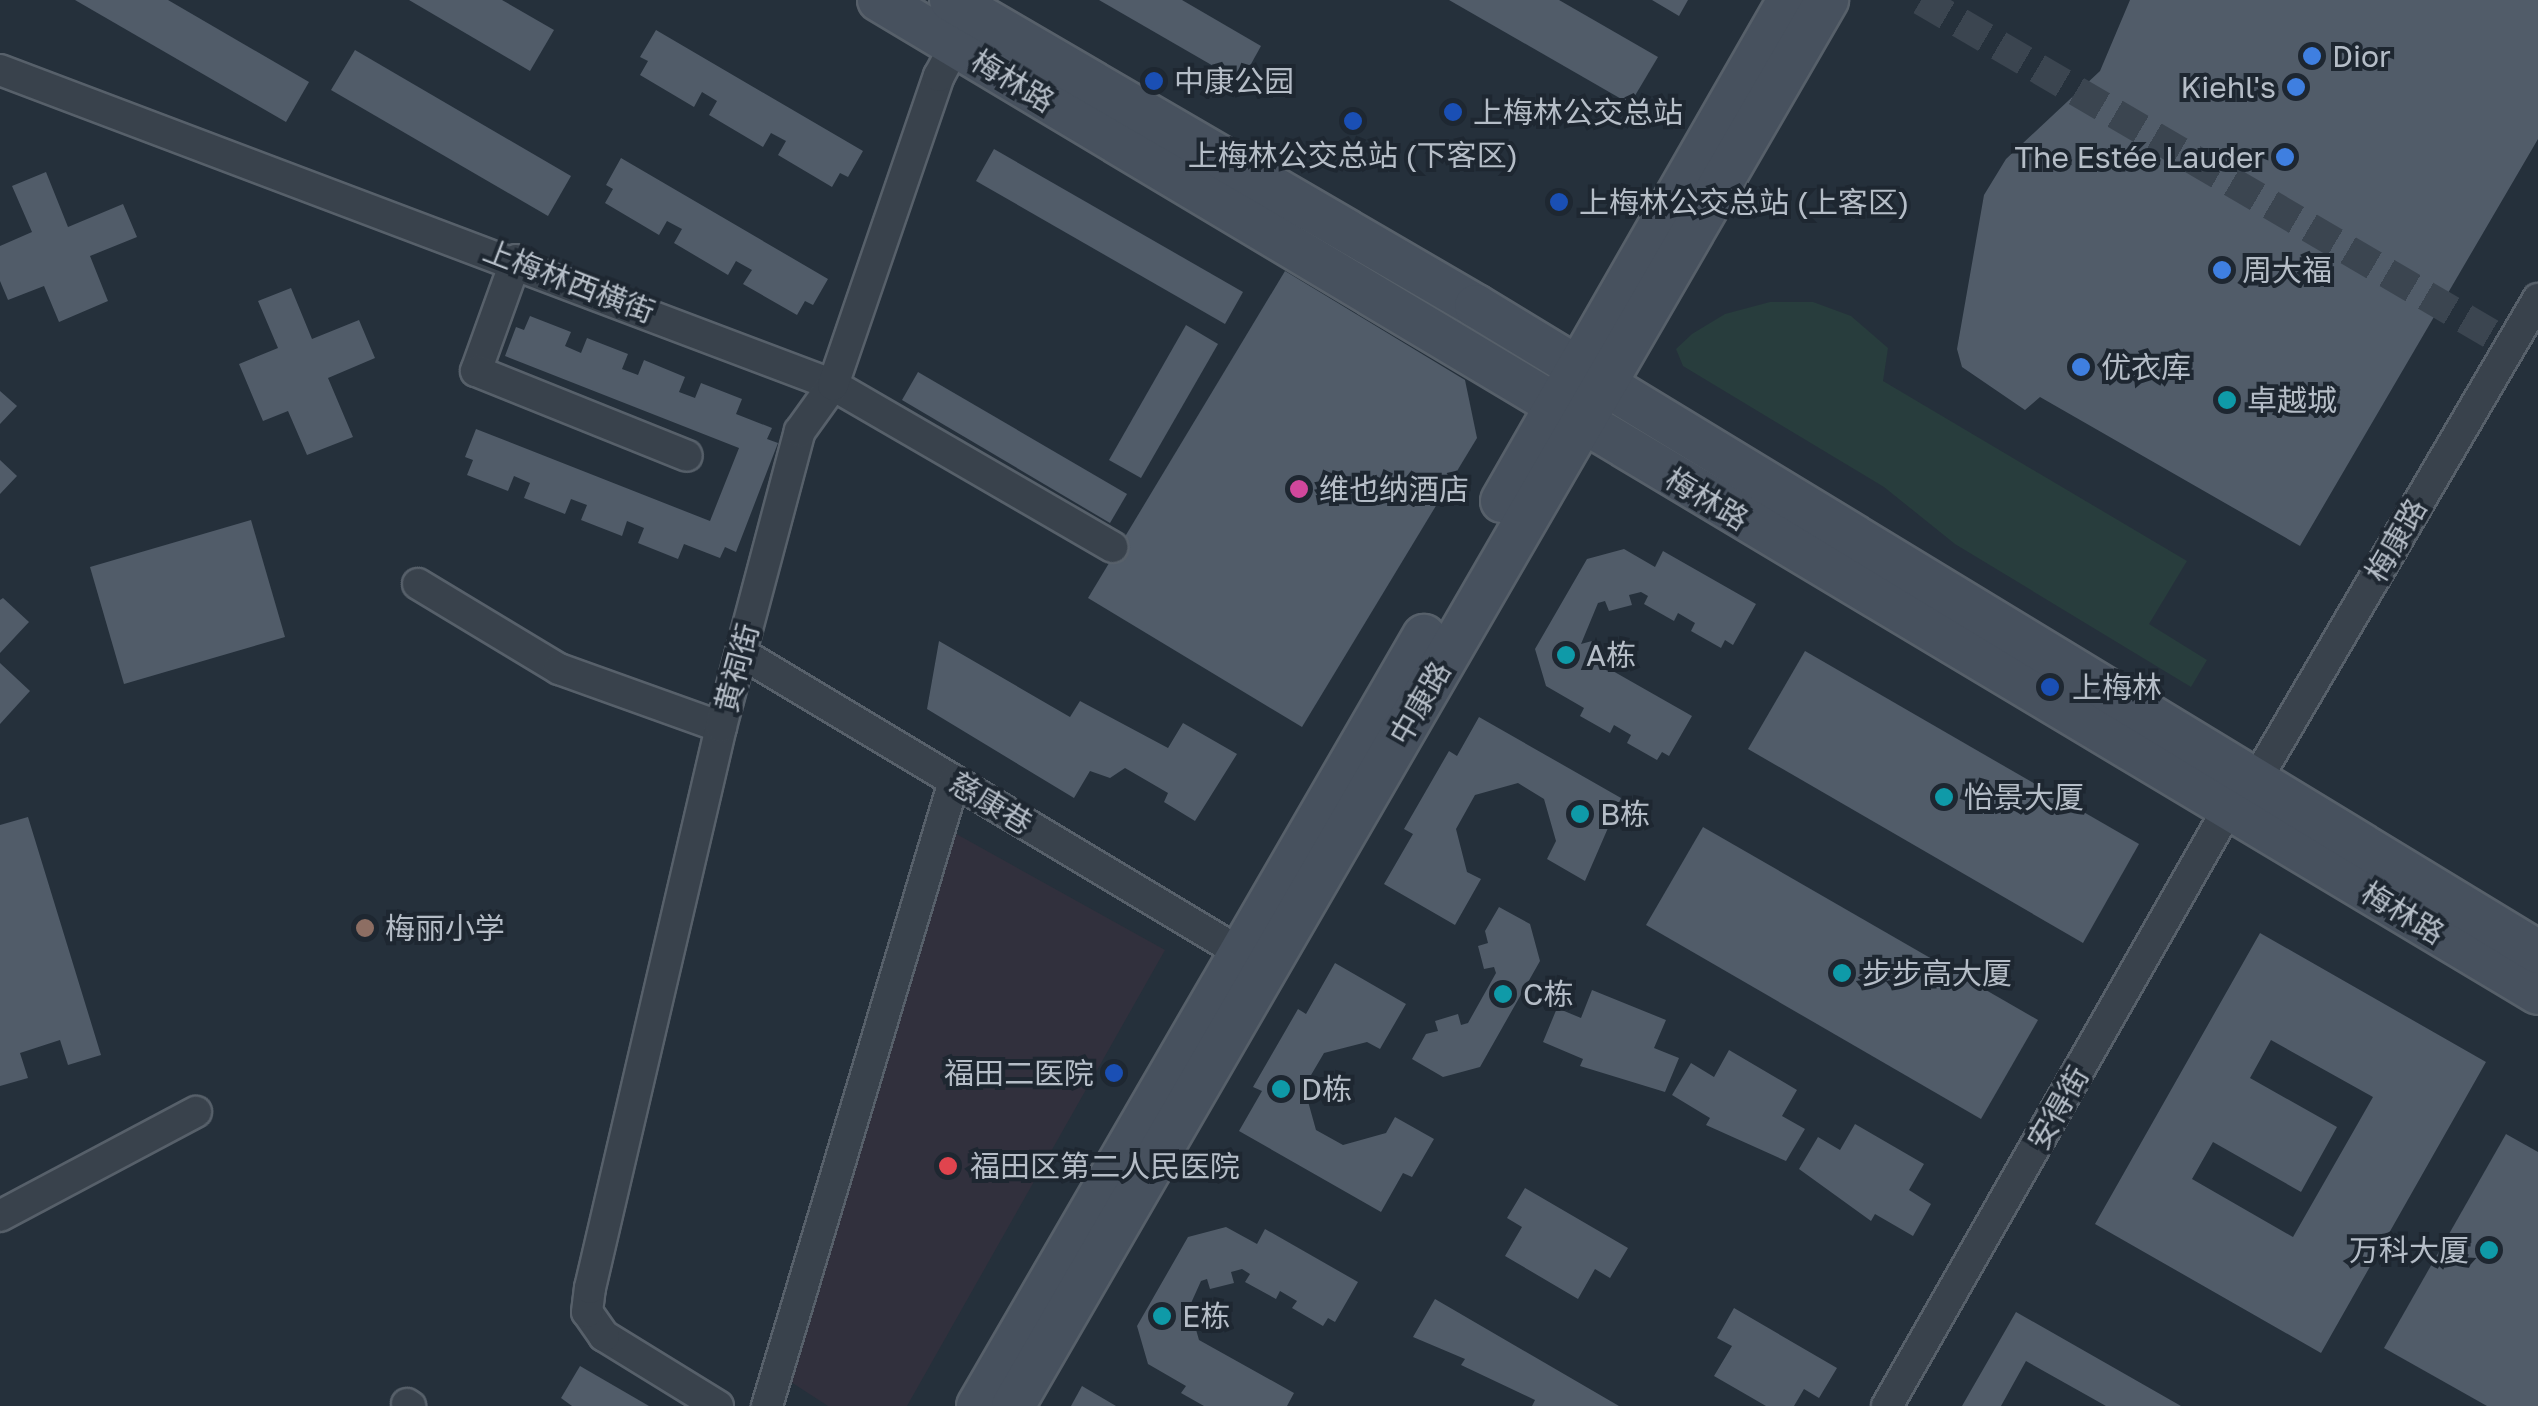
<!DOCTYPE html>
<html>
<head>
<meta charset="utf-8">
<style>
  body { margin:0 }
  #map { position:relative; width:2538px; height:1406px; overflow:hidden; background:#25303b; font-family:"Golos Text","Noto Sans SC",sans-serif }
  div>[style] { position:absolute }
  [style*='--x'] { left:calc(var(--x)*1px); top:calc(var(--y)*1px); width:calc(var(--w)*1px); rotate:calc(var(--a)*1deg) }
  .medical>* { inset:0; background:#31303d }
  .green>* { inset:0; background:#283d3d }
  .building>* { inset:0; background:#515c69 }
  .minor-tunnel>* { height:30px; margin-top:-15px; transform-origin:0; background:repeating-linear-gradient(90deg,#3b4550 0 30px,transparent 0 45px) }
  .roads { filter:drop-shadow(2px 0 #57606a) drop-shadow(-2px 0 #57606a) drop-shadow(0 2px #57606a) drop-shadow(0 -2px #57606a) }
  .minor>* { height:30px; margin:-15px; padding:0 15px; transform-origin:15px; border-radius:15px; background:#39424c }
  .secondary>* { height:42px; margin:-21px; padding:0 21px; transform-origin:21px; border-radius:21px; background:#47515e }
  .dots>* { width:28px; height:28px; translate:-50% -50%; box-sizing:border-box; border:5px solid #1e2731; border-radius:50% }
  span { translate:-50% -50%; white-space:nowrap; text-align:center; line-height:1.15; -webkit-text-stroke:8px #1e2731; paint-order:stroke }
  .poi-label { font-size:30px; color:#b5bdc7 }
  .left { translate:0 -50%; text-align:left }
  .right { translate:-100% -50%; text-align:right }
  .street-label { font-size:30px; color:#b5bdc7 }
</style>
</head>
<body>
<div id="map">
  <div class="medical">
    <i style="clip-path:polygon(951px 831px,1165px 950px,907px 1406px,828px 1406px,791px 1382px)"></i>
  </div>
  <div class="green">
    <i style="clip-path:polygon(1770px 302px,1813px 302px,1851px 316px,1888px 348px,1883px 381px,2187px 561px,2149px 624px,2207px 660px,2191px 687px,1955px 544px,1884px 487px,1683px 366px,1676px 349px,1692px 334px,1725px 314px)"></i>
  </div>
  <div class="building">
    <i style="clip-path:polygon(75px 0,168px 0,309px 82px,286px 122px)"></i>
    <i style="clip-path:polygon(409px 0,502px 0,554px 30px,530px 71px)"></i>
    <i style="clip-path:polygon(1099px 0,1182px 0,1261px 46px,1241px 82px)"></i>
    <i style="clip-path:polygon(1449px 0,1559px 0,1658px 57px,1630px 104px)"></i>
    <i style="clip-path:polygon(1652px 0,1688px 0,1679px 16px)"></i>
    <i style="clip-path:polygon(2130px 0,2538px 0,2538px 139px,2300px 546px,2040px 397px,2025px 410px,1962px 367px,1957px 349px,1984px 195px,2006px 159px,2100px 71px)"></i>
    <i style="clip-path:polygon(656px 30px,863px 151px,848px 177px,840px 173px,832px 187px,778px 155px,786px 141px,771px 133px,763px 147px,709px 115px,717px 101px,702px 92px,694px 107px,640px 75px,648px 61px,640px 57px)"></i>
    <i style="clip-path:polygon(355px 50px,571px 176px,548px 216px,331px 90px)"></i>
    <i style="clip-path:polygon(994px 149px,1243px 292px,1225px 324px,976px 181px)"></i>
    <i style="clip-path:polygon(621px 158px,828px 279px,813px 305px,805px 301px,797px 315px,743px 284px,752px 270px,736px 261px,728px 275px,674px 243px,682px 229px,667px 221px,659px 235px,605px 203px,613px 189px,606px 185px)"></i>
    <i style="clip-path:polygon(46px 172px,68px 227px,123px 204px,137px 237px,90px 256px,108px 301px,59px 322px,44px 286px,8px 300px,0 281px,0 246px,32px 232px,12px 186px)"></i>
    <i style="clip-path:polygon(1285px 271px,1465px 380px,1477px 438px,1302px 727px,1088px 598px)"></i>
    <i style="clip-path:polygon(291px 288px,312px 339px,359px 320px,375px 358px,328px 378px,353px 437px,307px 455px,288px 411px,263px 421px,239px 364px,278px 348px,258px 301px)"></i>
    <i style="clip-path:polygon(530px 316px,571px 332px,565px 346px,581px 353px,587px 338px,628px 354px,622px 369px,638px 375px,644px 360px,685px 377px,679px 392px,695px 398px,701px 383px,742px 399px,736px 414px,772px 428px,767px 439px,778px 443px,736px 552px,725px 547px,720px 558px,684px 544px,678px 559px,638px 543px,644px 528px,627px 521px,622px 536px,581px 520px,587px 505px,571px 499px,565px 514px,524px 498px,530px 483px,514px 476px,508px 491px,467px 475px,473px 460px,465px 457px,476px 429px,710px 521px,739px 448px,505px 356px,516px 327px,524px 330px)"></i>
    <i style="clip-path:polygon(1186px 325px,1218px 344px,1141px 478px,1109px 460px)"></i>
    <i style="clip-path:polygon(918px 372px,1127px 494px,1110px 523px,902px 400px)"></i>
    <i style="clip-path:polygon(0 391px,17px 406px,0 424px)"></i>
    <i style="clip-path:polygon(0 460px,17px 476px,0 494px)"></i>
    <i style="clip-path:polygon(251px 520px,285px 637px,124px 684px,90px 567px)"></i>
    <i style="clip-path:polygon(1624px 549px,1655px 567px,1663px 551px,1756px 604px,1733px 645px,1725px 640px,1721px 648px,1691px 631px,1695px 623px,1678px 613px,1674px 621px,1644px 604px,1648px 596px,1641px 592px,1629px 595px,1632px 605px,1609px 611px,1605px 601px,1598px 603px,1581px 644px,1592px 641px,1597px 662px,1692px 716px,1669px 756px,1662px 752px,1657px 760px,1627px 743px,1631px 735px,1614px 725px,1610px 733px,1580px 716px,1584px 708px,1546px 686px,1535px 649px,1587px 559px)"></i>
    <i style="clip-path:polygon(3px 598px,29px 622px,0 653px,0 600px)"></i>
    <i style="clip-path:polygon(939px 641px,1070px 717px,1080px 701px,1168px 748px,1183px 723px,1237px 754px,1195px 821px,1164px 802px,1168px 793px,1125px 768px,1110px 778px,1090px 771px,1074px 798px,927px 709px)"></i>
    <i style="clip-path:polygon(1805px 651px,2139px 844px,2083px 943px,1748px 749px)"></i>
    <i style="clip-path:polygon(0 663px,30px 691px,0 724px)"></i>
    <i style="clip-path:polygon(1479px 717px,1621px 798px,1585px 881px,1547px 859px,1556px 841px,1544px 799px,1518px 783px,1475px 795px,1456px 829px,1467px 872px,1481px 879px,1455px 925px,1384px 884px,1413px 834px,1404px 829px,1449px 751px,1457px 756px)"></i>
    <i style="clip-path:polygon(28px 817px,101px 1055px,68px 1065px,60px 1040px,20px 1053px,28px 1078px,0 1086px,0 825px)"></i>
    <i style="clip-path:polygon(1703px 827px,2038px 1020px,1981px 1119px,1646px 925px)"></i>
    <i style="clip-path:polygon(1499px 907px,1530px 924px,1540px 961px,1480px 1067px,1443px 1077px,1412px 1059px,1426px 1034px,1438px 1031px,1435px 1021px,1458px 1014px,1461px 1025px,1468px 1023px,1496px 973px,1494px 967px,1484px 969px,1478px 946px,1488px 943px,1485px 931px)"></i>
    <i style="clip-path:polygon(evenodd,2260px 933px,2486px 1062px,2321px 1353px,2095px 1224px,2260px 933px,2271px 1040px,2373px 1097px,2293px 1237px,2192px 1179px,2213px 1142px,2301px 1192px,2337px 1127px,2250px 1078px,2271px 1040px)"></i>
    <i style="clip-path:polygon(1335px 963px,1406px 1004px,1380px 1049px,1367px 1042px,1324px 1053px,1304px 1087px,1316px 1130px,1343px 1145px,1386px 1133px,1395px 1117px,1434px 1139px,1412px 1177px,1403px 1173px,1381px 1212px,1239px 1131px,1262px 1091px,1253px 1087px,1298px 1009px,1306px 1014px)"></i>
    <i style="clip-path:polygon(1592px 990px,1666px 1020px,1654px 1048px,1679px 1058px,1665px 1092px,1580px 1066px,1583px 1059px,1543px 1042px,1557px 1008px,1581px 1018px)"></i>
    <i style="clip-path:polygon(1729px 1050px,1797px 1090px,1782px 1116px,1805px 1129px,1786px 1161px,1706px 1125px,1710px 1118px,1672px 1095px,1691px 1063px,1714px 1077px)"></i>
    <i style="clip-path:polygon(1855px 1124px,1924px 1164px,1909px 1190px,1931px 1204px,1913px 1236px,1875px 1214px,1871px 1221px,1799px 1169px,1818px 1137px,1840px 1150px)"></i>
    <i style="clip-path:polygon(2506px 1134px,2538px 1152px,2538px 1406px,2487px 1406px,2384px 1348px)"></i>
    <i style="clip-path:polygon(1525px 1188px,1628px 1248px,1610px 1278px,1595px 1269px,1578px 1299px,1505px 1256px,1522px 1227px,1507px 1218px)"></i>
    <i style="clip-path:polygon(1226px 1227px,1257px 1244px,1265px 1229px,1358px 1282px,1335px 1322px,1328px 1318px,1323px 1326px,1292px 1308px,1297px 1301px,1280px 1291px,1276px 1299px,1245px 1282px,1250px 1274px,1242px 1269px,1231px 1272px,1234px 1283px,1210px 1289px,1207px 1279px,1201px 1281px,1183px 1321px,1193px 1319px,1199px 1340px,1294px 1393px,1287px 1406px,1204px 1406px,1181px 1393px,1186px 1386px,1148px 1364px,1137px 1326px,1188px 1237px)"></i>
    <i style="clip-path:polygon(1435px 1299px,1619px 1406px,1532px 1406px,1535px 1400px,1461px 1365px,1465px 1359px,1413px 1337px)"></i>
    <i style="clip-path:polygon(1734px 1308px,1837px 1368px,1819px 1398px,1804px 1389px,1794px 1406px,1766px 1406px,1714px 1376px,1732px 1346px,1717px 1338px)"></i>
    <i style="clip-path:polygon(2016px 1312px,2181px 1406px,2106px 1406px,2026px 1361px,2001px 1406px,1962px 1406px)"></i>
    <i style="clip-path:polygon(580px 1366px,649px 1406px,572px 1406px,561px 1398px)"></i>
    <i style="clip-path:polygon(1082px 1386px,1116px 1406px,1071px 1406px)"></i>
  </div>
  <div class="minor-tunnel">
    <i style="--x:1921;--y:0;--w:683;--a:30.36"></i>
  </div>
  <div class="roads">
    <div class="minor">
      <i style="--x:0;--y:70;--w:891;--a:20.71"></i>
      <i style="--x:833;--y:385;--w:323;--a:30.1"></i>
      <i style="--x:516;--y:260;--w:118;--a:109.8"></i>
      <i style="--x:476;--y:371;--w:227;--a:21.9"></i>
      <i style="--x:418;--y:584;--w:165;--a:31.1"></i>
      <i style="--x:559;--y:669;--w:172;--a:19.7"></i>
      <i style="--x:741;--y:653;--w:583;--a:30.96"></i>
      <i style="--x:2255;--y:782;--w:560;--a:-59.63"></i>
      <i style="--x:0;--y:1216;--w:222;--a:-28"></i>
      <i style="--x:407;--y:1404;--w:4;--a:34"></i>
      <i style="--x:718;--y:1406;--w:134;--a:-148.4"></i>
      <i style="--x:604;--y:1336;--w:29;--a:-125"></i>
      <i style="--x:587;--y:1312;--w:24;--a:-83"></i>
      <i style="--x:590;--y:1288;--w:576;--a:-76.86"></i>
      <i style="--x:721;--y:727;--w:306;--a:-75.1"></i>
      <i style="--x:800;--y:431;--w:57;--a:-54.3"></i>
      <i style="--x:833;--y:385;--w:327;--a:-71.1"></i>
      <i style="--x:939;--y:76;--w:34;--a:-62"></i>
      <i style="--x:767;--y:1406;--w:652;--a:-73.34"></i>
      <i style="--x:1887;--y:1406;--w:688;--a:-60.27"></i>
    </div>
    <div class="secondary">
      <i style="--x:879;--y:0;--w:1933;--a:30.9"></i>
      <i style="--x:951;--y:0;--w:608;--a:30.24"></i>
      <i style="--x:1476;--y:306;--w:1243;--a:31.31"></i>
      <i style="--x:1502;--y:501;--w:577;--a:-60.19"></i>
      <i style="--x:978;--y:1406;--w:890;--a:-59.92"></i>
      <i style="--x:1013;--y:1406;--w:1625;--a:-59.93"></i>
    </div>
  </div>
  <div class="dots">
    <i style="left:2312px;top:56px;background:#3f7fe0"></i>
    <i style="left:1154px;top:81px;background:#1a4fb4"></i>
    <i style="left:2296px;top:87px;background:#3f7fe0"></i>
    <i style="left:1453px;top:112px;background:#1a4fb4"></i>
    <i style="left:1353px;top:121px;background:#1a4fb4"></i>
    <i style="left:2285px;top:157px;background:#3f7fe0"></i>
    <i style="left:1559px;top:202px;background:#1a4fb4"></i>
    <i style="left:2222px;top:270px;background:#3f7fe0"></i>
    <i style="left:2081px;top:367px;background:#3f7fe0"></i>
    <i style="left:2227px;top:400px;background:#0f9aa8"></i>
    <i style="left:1299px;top:489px;background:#d1479c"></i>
    <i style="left:1566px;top:655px;background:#0f9aa8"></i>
    <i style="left:2050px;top:687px;background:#1a4fb4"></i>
    <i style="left:1944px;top:797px;background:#0f9aa8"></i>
    <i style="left:1580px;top:814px;background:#0f9aa8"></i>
    <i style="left:365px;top:928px;background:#8d6e63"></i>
    <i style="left:1842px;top:973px;background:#0f9aa8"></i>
    <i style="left:1503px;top:994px;background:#0f9aa8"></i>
    <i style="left:1114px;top:1073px;background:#1a4fb4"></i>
    <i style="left:1281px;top:1089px;background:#0f9aa8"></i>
    <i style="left:948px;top:1166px;background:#e0444e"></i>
    <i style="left:2489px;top:1250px;background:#0f9aa8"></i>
    <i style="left:1162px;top:1316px;background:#0f9aa8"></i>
  </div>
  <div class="poi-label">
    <span class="left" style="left:2332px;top:56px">Dior</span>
    <span class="left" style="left:1174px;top:81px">中康公园</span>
    <span class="right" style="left:2276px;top:87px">Kiehl's</span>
    <span class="left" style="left:1473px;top:112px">上梅林公交总站</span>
    <span style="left:1353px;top:155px">上梅林公交总站 (下客区)</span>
    <span class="right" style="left:2265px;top:157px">The Estée Lauder</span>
    <span class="left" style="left:1579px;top:202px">上梅林公交总站 (上客区)</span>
    <span class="left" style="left:2242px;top:270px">周大福</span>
    <span class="left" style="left:2101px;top:367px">优衣库</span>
    <span class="left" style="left:2247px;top:400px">卓越城</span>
    <span class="left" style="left:1319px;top:489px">维也纳酒店</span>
    <span class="left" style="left:1586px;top:655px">A栋</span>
    <span class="left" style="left:2072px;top:687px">上梅林</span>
    <span class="left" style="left:1964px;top:797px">怡景大厦</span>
    <span class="left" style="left:1600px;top:814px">B栋</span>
    <span class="left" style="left:385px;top:928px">梅丽小学</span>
    <span class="left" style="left:1862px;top:973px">步步高大厦</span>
    <span class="left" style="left:1523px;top:994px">C栋</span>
    <span class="right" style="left:1094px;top:1073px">福田二医院</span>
    <span class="left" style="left:1301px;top:1089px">D栋</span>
    <span class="left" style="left:970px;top:1166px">福田区第二人民医院</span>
    <span class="right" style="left:2469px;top:1250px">万科大厦</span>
    <span class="left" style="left:1182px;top:1316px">E栋</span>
  </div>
  <div class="street-label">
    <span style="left:1013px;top:81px;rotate:31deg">梅林路</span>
    <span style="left:569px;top:281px;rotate:21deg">上梅林西横街</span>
    <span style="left:1707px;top:499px;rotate:31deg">梅林路</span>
    <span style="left:2396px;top:540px;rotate:-60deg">梅康路</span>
    <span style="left:737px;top:668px;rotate:-75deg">黄祠街</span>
    <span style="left:1420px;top:703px;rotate:-60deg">中康路</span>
    <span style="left:991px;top:803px;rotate:31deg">慈康巷</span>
    <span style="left:2403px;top:913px;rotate:31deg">梅林路</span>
    <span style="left:2058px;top:1108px;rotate:-60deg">安得街</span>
  </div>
</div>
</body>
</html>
